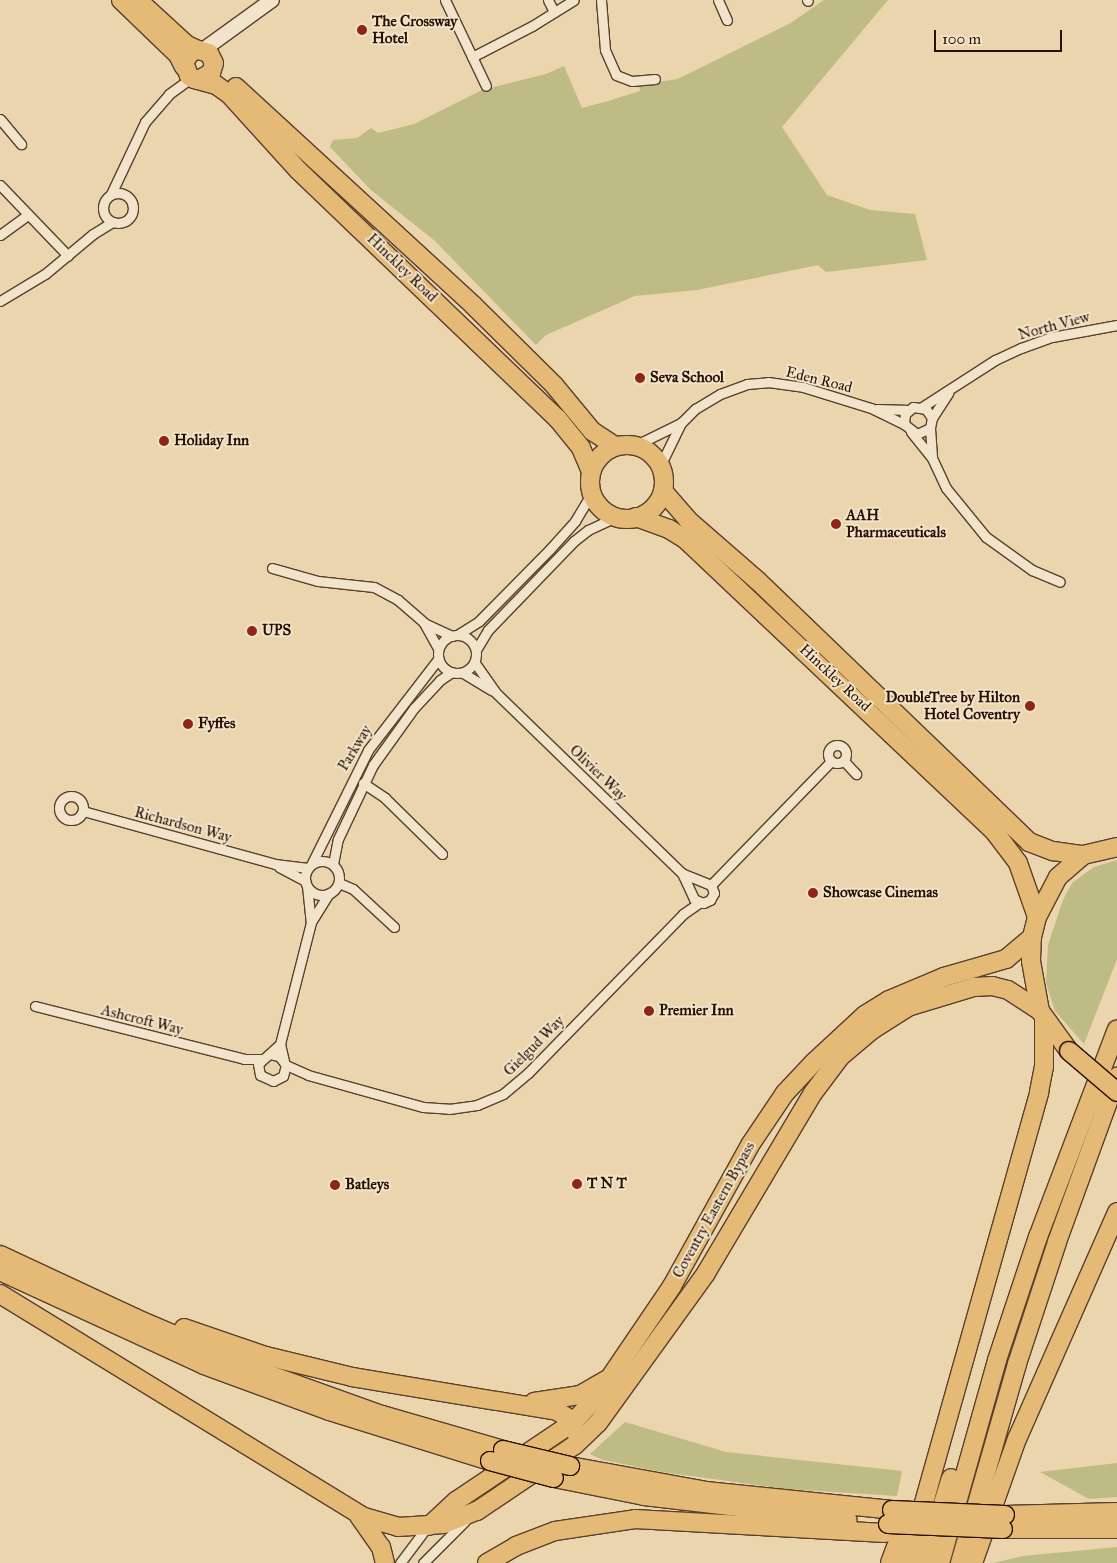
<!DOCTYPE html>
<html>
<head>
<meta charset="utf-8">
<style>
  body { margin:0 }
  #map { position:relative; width:1117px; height:1563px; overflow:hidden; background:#ead5ae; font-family:"IM FELL Great Primer",serif }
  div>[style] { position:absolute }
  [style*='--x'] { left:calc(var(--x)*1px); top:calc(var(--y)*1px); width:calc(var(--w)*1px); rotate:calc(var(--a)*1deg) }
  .green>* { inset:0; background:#bebb85 }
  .roads { filter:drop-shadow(1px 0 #59402c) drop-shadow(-1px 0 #59402c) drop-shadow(0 1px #59402c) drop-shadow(0 -1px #59402c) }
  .street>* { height:9px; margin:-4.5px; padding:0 4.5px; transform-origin:4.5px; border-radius:4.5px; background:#f1e4ca }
  .street>.ring { margin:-4.5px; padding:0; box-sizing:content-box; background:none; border:9px solid #f1e4ca; border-radius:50% }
  .secondary>* { height:14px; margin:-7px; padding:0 7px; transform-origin:7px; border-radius:7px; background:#f1e4ca }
  .highway>* { height:18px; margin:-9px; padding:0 9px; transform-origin:9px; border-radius:9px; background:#e5ba77 }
  .highway>.ring { margin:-9px; padding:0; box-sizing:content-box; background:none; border:18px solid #e5ba77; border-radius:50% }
  .bridges { filter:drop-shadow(1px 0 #290f00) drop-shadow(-1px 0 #290f00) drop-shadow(0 1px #290f00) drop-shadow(0 -1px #290f00) }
  .highway-bridge>* { height:18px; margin:-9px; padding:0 9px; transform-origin:9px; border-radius:9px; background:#e5ba77 }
  .dots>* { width:14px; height:14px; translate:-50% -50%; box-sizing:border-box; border:2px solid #f1e4ca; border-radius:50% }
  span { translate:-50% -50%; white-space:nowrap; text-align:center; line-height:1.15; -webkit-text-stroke:4px #f1e4ca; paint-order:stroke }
  .poi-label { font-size:15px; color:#290f00; font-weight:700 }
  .left { translate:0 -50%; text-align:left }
  .right { translate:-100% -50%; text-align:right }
  .street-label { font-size:15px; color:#290f00 }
  .scale { position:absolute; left:934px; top:30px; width:128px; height:22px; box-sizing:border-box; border:2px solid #290f00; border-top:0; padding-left:6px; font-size:15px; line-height:18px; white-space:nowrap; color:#290f00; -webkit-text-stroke:4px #f1e4ca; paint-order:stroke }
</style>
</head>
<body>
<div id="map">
  <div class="green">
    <i style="clip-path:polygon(824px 0,888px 0,782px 127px,827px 195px,870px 210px,915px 214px,927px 260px,826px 272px,818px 265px,697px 290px,635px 296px,546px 335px,536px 345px,435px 241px,371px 190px,330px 147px,333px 140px,357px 138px,371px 128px,378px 133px,414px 124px,482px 90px,546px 74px,564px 66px,582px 108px,608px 101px,640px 91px,639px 85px,677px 79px,692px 72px,789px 24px)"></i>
    <i style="clip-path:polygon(1117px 860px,1117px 959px,1084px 1044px,1055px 1011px,1046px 983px,1048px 945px,1063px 900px,1072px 883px,1094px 867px)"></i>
    <i style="clip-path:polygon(625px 1422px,726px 1452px,902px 1471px,897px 1496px,785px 1489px,662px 1472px,603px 1460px,590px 1454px)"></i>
    <i style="clip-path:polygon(1117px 1463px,1117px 1497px,1089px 1499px,1040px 1472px)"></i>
    <i style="clip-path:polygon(1117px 1547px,1117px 1563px,993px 1563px,1023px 1556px)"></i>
  </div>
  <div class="roads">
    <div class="street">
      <i style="--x:445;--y:0;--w:95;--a:64.5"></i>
      <i style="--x:548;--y:0;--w:13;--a:63"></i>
      <i style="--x:601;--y:0;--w:50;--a:85.4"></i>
      <i style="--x:605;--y:50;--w:27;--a:66"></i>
      <i style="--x:616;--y:75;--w:17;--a:21"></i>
      <i style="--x:632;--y:81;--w:23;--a:-5"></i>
      <i style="--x:718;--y:0;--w:22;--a:66"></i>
      <i style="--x:807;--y:0;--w:1;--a:45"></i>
      <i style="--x:472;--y:57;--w:68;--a:-27.3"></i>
      <i style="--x:532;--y:26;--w:49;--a:-31.8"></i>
      <i style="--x:0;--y:119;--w:33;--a:50"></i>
      <i style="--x:0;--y:185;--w:98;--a:46.2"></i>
      <i class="ring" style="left:103px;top:193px;width:21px;height:21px"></i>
      <i style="--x:111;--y:194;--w:80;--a:-64.7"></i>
      <i style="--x:145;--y:122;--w:37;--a:-49"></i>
      <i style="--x:169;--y:94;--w:27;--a:-36"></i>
      <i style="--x:0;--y:235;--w:34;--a:-36"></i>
      <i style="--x:0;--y:301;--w:52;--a:-31"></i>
      <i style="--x:45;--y:274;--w:62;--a:-39.8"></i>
      <i style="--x:93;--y:234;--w:22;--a:-32"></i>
      <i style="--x:922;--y:407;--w:87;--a:-32.8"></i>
      <i style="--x:995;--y:360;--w:29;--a:-25"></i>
      <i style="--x:1021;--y:348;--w:33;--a:-20"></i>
      <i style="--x:1052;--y:337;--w:66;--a:-10.5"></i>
      <i style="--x:877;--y:409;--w:32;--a:2"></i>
      <i style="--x:932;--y:418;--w:30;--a:-57"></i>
      <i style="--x:930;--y:428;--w:29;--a:86"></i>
      <i style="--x:911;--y:432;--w:33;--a:51"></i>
      <i style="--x:932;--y:458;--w:33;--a:65"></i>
      <i style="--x:946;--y:488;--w:63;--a:50.8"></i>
      <i style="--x:986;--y:537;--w:57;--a:35.7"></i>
      <i style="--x:1032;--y:570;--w:30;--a:23"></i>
      <i style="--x:634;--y:446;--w:52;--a:-26.1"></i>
      <i style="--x:660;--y:466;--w:48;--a:-64"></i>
      <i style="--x:681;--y:423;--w:20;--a:-45"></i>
      <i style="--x:695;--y:409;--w:29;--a:-31"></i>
      <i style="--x:720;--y:394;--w:29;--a:-20"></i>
      <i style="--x:747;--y:384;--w:21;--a:-5"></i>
      <i style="--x:768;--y:382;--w:35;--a:8"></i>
      <i style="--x:803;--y:387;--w:71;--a:17.2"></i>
      <i style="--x:871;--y:408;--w:37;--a:26"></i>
      <i style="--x:904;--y:424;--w:16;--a:38"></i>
      <i style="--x:917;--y:434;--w:14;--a:-25"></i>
      <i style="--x:930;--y:428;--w:10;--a:-79"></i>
      <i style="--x:932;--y:418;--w:11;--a:-124"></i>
      <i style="--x:926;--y:409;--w:13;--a:-171"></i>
      <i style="--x:913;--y:407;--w:11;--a:139"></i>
      <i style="--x:905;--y:414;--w:10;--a:96"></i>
      <i style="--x:272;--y:568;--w:48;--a:15.8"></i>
      <i style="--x:318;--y:581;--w:56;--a:6.1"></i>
      <i style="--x:374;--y:587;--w:27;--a:28"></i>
      <i style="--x:398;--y:600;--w:35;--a:41"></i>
      <i style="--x:424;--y:623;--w:31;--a:25"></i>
      <i style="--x:424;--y:623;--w:29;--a:61"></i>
      <i class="ring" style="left:438px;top:635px;width:29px;height:29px"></i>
      <i style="--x:457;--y:635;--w:26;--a:-32"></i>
      <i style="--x:479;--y:621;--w:101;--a:-45.4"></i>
      <i style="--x:550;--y:549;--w:38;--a:-48"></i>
      <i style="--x:575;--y:521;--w:31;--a:-59"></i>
      <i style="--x:476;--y:650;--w:23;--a:-59"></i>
      <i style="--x:488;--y:630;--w:124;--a:-46"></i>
      <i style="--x:574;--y:541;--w:18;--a:-38"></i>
      <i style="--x:588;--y:530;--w:29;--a:-25"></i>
      <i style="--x:475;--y:663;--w:35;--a:55"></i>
      <i style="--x:495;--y:692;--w:260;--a:44.1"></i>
      <i style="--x:682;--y:873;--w:29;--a:65"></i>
      <i style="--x:694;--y:899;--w:10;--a:24"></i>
      <i style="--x:703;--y:903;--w:8;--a:-23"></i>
      <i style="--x:710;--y:900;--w:8;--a:-60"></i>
      <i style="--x:714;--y:893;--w:9;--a:-111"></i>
      <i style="--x:711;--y:885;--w:31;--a:-158"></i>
      <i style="--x:463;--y:673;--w:33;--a:31"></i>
      <i class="ring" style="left:828px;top:745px;width:9px;height:9px"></i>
      <i style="--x:844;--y:761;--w:18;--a:47"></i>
      <i style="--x:363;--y:783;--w:27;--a:34"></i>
      <i style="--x:385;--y:798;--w:80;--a:44.5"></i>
      <i class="ring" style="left:59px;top:796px;width:15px;height:15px"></i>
      <i style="--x:83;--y:811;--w:199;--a:15.4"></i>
      <i style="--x:275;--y:864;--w:33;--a:7"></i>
      <i class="ring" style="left:305px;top:861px;width:25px;height:25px"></i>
      <i style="--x:312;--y:863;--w:126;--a:-63.6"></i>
      <i style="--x:368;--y:750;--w:115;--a:-52.4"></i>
      <i style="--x:333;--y:864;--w:25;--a:-79"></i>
      <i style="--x:338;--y:839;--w:82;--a:-64.7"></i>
      <i style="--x:373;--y:765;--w:70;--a:-54.3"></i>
      <i style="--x:414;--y:708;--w:38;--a:-47"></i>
      <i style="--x:440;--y:680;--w:14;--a:-34"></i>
      <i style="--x:279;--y:867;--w:30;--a:28"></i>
      <i style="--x:339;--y:883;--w:15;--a:23"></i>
      <i style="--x:353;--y:889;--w:56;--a:42.8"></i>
      <i style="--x:711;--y:885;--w:173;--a:-45.9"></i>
      <i style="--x:307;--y:886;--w:36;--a:84"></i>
      <i style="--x:35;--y:1006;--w:216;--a:14.2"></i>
      <i style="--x:244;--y:1059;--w:17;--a:0"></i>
      <i style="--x:270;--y:1054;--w:9;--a:13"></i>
      <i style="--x:279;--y:1056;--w:11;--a:52"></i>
      <i style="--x:286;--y:1065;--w:11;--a:105"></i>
      <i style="--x:283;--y:1076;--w:11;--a:153"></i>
      <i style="--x:273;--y:1081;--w:14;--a:-155"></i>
      <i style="--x:260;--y:1075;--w:11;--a:-100"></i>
      <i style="--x:258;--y:1064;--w:30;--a:-42"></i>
      <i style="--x:284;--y:1061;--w:17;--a:-103"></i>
      <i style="--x:280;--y:1044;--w:126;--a:-75.7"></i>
      <i style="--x:311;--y:922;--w:34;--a:-58"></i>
      <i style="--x:286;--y:1065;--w:24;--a:24"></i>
      <i style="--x:308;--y:1075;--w:119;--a:15.5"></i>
      <i style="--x:423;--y:1107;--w:26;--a:4"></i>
      <i style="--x:449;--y:1109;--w:28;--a:-8"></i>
      <i style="--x:477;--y:1105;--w:28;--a:-23"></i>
      <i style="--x:503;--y:1094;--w:33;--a:-40"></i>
      <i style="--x:528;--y:1073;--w:222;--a:-45.7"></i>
      <i style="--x:683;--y:914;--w:21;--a:-35"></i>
      <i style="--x:400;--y:1563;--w:45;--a:-53.1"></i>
      <i style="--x:423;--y:1563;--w:59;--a:-45"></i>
    </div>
    <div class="secondary">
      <i style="--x:203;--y:50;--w:85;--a:-35.9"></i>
    </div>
    <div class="highway">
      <i style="--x:121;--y:0;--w:79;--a:44"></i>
      <i style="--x:178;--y:55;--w:13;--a:63"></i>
      <i style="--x:141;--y:3;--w:62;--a:42.4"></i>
      <i style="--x:187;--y:45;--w:12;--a:24"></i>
      <i style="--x:198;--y:80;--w:15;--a:-28"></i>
      <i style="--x:211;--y:73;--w:10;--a:-73"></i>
      <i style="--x:214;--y:63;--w:11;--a:-117"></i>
      <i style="--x:209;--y:53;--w:11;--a:-165"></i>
      <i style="--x:198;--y:50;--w:6;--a:171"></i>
      <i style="--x:192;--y:51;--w:14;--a:126"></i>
      <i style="--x:184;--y:62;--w:15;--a:70"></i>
      <i style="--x:189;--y:76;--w:6;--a:31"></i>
      <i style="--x:194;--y:79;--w:23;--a:15"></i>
      <i style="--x:216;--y:85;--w:16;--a:35"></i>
      <i style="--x:229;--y:94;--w:103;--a:47.8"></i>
      <i style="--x:298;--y:170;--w:359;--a:43.8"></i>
      <i style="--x:557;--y:418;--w:38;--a:51"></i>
      <i style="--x:581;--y:448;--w:26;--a:67"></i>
      <i style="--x:236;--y:87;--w:322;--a:42.6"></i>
      <i style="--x:473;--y:305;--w:114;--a:44.6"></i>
      <i style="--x:554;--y:385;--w:60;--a:50.4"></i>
      <i style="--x:592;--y:431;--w:27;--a:33"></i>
      <i class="ring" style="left:590px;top:445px;width:56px;height:56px"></i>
      <i style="--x:663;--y:491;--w:38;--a:49"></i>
      <i style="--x:688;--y:520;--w:93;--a:41.1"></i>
      <i style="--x:758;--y:581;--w:376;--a:43.9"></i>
      <i style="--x:1029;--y:842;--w:26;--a:21"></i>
      <i style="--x:1053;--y:851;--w:30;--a:8"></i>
      <i style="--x:636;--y:517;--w:35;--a:20"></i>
      <i style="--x:669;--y:529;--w:19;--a:32"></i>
      <i style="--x:685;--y:539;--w:425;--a:43.4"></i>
      <i style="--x:994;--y:831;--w:40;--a:53"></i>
      <i style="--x:1018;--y:863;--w:57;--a:70.6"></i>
      <i style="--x:1069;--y:1051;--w:49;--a:-125.9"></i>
      <i style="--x:1040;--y:1011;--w:51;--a:-100.2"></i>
      <i style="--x:1031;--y:961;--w:24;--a:-88"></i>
      <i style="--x:1032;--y:937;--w:21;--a:-76"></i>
      <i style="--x:1037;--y:917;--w:45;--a:-62.3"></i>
      <i style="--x:1058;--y:877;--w:33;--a:-41"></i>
      <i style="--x:1083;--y:855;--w:35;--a:-13"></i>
      <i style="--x:0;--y:1255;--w:149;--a:25"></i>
      <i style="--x:135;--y:1318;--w:135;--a:23.1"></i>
      <i style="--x:259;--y:1371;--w:131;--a:19.7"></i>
      <i style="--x:382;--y:1415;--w:126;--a:16.1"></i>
      <i style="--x:0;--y:1271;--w:225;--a:24.7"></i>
      <i style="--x:204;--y:1365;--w:133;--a:20.2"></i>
      <i style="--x:329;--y:1411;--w:169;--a:17.3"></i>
      <i style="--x:0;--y:1294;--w:427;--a:31.5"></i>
      <i style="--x:364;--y:1517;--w:35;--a:16"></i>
      <i style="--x:398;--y:1527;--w:46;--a:-3.7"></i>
      <i style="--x:444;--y:1524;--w:35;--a:-22"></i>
      <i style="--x:477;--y:1511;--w:118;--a:-34"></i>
      <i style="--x:575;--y:1445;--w:32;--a:-44"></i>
      <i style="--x:598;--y:1423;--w:185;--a:-54.2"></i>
      <i style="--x:706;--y:1273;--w:209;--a:-59.3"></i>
      <i style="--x:813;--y:1093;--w:45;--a:-53.1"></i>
      <i style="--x:840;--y:1057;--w:42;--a:-40.2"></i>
      <i style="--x:872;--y:1030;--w:43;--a:-32.6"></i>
      <i style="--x:908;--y:1007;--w:69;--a:-16.9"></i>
      <i style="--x:974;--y:987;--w:18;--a:-3"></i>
      <i style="--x:992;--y:986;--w:16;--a:14"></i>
      <i style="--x:1008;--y:990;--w:38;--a:33"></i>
      <i style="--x:184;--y:1328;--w:87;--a:18.9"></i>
      <i style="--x:266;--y:1356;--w:89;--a:13.7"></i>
      <i style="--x:352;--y:1377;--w:208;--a:9.4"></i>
      <i style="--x:557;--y:1411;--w:15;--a:32"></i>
      <i style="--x:570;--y:1419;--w:15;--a:67"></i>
      <i style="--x:534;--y:1402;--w:47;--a:-8.7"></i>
      <i style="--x:580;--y:1395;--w:30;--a:-30"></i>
      <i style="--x:570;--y:1466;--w:138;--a:10.4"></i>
      <i style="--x:706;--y:1491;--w:187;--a:5.8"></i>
      <i style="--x:554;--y:1478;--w:92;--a:11.3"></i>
      <i style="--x:644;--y:1496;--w:205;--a:6.7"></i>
      <i style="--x:1005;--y:1515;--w:112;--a:-1.5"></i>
      <i style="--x:359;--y:1516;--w:38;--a:55"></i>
      <i style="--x:381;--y:1547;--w:16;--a:76"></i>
      <i style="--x:429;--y:1526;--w:37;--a:-43"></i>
      <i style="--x:456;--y:1501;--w:140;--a:-33.9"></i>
      <i style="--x:572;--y:1423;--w:35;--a:-46"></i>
      <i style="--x:596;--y:1398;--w:135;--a:-55.8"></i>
      <i style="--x:672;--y:1286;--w:161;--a:-61"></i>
      <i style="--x:750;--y:1145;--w:63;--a:-56.1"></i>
      <i style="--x:785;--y:1093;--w:42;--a:-46.9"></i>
      <i style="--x:814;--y:1062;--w:69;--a:-42.7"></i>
      <i style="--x:865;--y:1015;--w:28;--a:-32"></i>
      <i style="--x:889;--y:1000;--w:60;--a:-22.7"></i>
      <i style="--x:944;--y:977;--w:65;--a:-16.2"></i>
      <i style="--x:1006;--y:959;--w:34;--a:-40"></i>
      <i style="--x:1003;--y:1529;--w:114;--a:0"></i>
      <i style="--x:487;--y:1563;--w:34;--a:-30"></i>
      <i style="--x:516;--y:1546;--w:42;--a:-21"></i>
      <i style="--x:555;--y:1531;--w:81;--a:-8.5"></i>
      <i style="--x:635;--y:1519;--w:250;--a:3.2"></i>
      <i style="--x:890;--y:1563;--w:54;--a:-69.6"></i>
      <i style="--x:907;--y:1563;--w:489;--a:-74.3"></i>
      <i style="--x:1039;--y:1092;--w:25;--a:-79"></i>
      <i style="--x:1044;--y:1067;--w:49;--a:-90"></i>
      <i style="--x:924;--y:1563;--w:89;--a:-72.4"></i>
      <i style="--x:940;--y:1563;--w:211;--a:-74.3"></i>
      <i style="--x:997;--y:1360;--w:130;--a:-71.6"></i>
      <i style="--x:1038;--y:1237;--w:222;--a:-69.2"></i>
      <i style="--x:960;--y:1563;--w:207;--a:-74"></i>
      <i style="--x:1017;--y:1364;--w:128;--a:-71.8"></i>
      <i style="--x:1057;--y:1242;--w:176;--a:-70"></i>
      <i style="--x:973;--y:1563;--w:132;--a:-70.5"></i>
      <i style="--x:1017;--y:1439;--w:248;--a:-66.2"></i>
    </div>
  </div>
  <div class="bridges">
    <div class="highway-bridge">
      <i style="--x:1069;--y:1051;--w:63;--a:40.5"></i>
      <i style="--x:503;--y:1450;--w:69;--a:13.4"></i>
      <i style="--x:490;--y:1461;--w:66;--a:14.9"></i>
      <i style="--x:892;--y:1510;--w:113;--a:2.5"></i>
      <i style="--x:888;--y:1524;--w:115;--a:2.5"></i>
    </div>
  </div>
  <div class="dots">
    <i style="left:362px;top:30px;background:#8f2418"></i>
    <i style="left:640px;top:378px;background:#8f2418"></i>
    <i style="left:164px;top:441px;background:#8f2418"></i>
    <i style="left:836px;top:524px;background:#8f2418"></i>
    <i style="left:252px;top:631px;background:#8f2418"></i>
    <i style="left:1030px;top:706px;background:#8f2418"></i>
    <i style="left:188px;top:724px;background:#8f2418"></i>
    <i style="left:813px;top:893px;background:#8f2418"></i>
    <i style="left:649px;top:1011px;background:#8f2418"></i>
    <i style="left:577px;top:1184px;background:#8f2418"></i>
    <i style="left:335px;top:1185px;background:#8f2418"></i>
  </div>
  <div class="poi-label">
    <span class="left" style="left:372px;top:30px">The Crossway<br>Hotel</span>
    <span class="left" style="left:650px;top:378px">Seva School</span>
    <span class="left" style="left:174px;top:441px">Holiday Inn</span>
    <span class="left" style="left:846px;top:524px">AAH<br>Pharmaceuticals</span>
    <span class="left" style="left:262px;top:631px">UPS</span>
    <span class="right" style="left:1020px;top:706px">DoubleTree by Hilton<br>Hotel Coventry</span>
    <span class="left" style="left:198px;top:724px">Fyffes</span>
    <span class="left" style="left:823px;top:893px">Showcase Cinemas</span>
    <span class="left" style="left:659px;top:1011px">Premier Inn</span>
    <span class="left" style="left:587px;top:1184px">T N T</span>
    <span class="left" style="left:345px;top:1185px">Batleys</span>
  </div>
  <div class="street-label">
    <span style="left:402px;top:268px;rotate:44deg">Hinckley Road</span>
    <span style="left:1054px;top:326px;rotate:-15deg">North View</span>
    <span style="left:819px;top:380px;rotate:14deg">Eden Road</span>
    <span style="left:835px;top:678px;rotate:43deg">Hinckley Road</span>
    <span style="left:355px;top:748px;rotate:-59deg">Parkway</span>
    <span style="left:598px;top:773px;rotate:44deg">Olivier Way</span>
    <span style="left:183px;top:825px;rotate:15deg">Richardson Way</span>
    <span style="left:142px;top:1020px;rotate:14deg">Ashcroft Way</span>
    <span style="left:534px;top:1046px;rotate:-45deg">Gielgud Way</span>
    <span style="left:714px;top:1210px;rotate:-61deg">Coventry Eastern Bypass</span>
  </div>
  <div class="scale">100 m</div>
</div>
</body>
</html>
